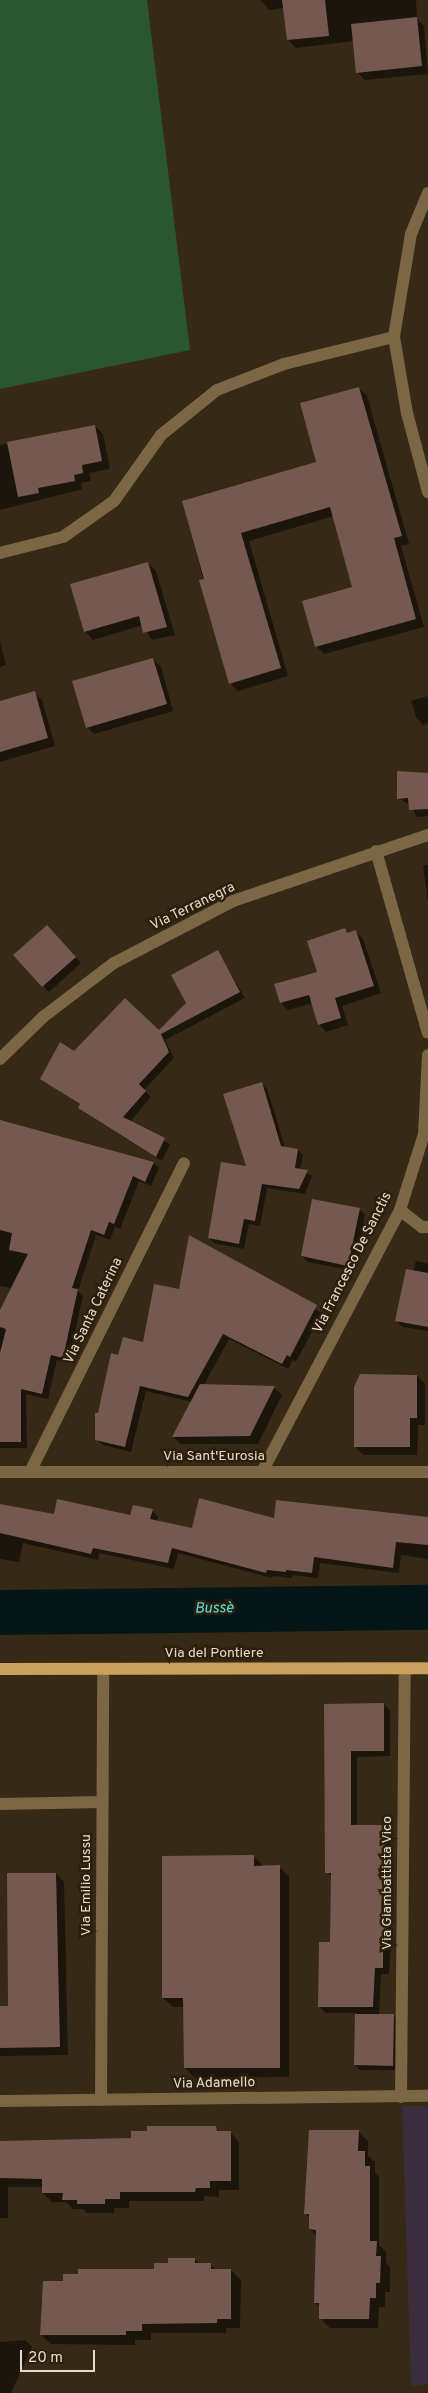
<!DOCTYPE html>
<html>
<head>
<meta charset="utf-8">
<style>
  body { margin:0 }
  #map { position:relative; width:428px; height:2393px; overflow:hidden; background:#362915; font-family:Overpass,sans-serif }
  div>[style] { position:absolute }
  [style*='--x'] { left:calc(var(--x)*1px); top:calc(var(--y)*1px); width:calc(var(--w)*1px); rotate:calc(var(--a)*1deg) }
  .industrial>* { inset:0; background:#3a2e3d }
  .green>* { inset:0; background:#2a5732 }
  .shadow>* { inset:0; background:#0007 }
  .river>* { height:45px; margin:-22.5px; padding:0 22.5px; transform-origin:22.5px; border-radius:22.5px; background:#051617 }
  .building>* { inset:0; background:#755951 }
  .minor>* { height:12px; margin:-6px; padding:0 6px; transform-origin:6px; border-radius:6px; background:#7b6746 }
  .major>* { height:12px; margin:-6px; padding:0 6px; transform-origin:6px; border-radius:6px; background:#caa05a }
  span { translate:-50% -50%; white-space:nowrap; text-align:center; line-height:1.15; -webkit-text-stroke:5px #2c200b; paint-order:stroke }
  .street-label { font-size:14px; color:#e4dccf }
  .water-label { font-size:15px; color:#57e3ea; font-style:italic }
  .scale { position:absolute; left:20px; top:2350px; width:75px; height:22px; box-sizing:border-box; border:2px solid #e4dccf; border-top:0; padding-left:6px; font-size:15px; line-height:18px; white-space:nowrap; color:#e4dccf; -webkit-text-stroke:4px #2c200b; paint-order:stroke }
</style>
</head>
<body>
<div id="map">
  <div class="industrial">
    <i style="clip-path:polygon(402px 2106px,428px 2106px,428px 2384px,411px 2386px)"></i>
  </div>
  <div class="green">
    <i style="clip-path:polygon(0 0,147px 0,190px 350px,0 389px)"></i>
  </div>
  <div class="shadow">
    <i style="clip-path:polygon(261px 0,416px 0,417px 19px,424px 26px,428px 74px,365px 80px,357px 72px,354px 41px,296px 48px,288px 40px,284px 8px,269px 10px)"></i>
    <i style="clip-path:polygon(359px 388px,367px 396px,409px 544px,401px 546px,424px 627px,324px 654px,316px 646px,354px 588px,334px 516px,249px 541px,288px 676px,238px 691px,230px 683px,183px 502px,318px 463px)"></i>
    <i style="clip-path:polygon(95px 426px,103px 434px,110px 469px,89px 473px,91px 481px,81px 483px,82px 489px,0 510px,0 445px)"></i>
    <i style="clip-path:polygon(148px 563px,156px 571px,175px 635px,152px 640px,143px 625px,93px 640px,85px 631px)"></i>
    <i style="clip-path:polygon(0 641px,6px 665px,0 667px)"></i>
    <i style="clip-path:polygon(153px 659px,161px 667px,173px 711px,94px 734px,87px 727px)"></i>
    <i style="clip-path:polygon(34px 693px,42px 700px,55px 746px,0 762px,0 702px)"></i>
    <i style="clip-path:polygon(428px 696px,428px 723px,423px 725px,416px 717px,411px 701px)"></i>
    <i style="clip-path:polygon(428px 774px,428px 816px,417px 817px,410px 805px,399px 798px)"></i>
    <i style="clip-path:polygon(428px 865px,428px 902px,423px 866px)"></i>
    <i style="clip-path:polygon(345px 930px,348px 934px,356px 931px,363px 939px,381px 993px,342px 1006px,348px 1025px,326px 1032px,319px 1024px,313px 1003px,288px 1010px,281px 1003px,319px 973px)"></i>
    <i style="clip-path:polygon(53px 932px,81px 963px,49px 992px,15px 955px)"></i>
    <i style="clip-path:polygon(217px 951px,245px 998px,165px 1040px,174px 1058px,144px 1090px,151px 1097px,130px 1122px,170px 1144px,162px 1161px,85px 1113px,81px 1106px,42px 1078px,75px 1053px,159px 1032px,187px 1003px)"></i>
    <i style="clip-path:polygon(261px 1083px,267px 1089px,285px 1147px,298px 1150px,303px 1155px,300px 1170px,312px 1176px,305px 1194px,267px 1188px,260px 1226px,249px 1224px,244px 1249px,214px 1243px,209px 1238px,247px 1168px)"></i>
    <i style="clip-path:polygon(0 1126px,154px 1163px,159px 1168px,151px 1186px,139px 1181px,120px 1229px,115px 1227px,110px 1240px,96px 1235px,78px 1291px,83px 1296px,68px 1363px,57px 1360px,48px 1399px,26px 1394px,27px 1448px,0 1448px,0 1313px,13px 1288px,0 1286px)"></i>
    <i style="clip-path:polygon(359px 1209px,365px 1215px,354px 1271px,308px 1262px,302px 1256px)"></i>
    <i style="clip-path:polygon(190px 1237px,322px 1313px,296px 1362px,293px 1360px,288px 1369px,229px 1339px,204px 1385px,274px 1388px,282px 1395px,258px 1444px,181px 1444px,173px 1437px,192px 1402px,146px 1391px,131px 1452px,103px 1445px,96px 1439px,99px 1415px,119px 1356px,144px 1343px,180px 1290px)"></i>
    <i style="clip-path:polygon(416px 1261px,428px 1263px,428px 1331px,402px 1327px,397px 1321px)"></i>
    <i style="clip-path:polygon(417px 1376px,425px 1384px,425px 1425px,418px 1425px,417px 1455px,363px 1455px,355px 1446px)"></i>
    <i style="clip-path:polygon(0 1505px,55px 1515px,131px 1517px,152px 1510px,158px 1517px,157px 1522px,193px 1529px,275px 1520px,428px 1519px,428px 1559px,401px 1555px,399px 1573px,320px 1563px,318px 1578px,292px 1575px,292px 1578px,273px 1576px,272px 1578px,178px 1553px,174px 1569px,99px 1553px,98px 1560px,23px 1543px,19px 1562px,0 1559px)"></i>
    <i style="clip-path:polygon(384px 1704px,390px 1710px,390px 1756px,357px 1757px,357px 1827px,385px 1827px,391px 1833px,387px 1924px,392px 1928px,389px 1974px,381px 1974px,379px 2015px,393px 2015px,398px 2020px,398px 2070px,360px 2070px,355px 2065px,356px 2013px,326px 2013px,320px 2007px,331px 1943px,332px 1877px,327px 1872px,326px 1705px)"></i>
    <i style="clip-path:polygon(254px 1856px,264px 1867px,279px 1867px,289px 1876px,289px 2077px,195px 2078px,185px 2068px,185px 2007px,173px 2007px,163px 1998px)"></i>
    <i style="clip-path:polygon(56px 1874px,64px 1882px,68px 2055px,0 2056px,0 2007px,9px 2007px)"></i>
    <i style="clip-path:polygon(216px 2128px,220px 2132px,230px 2132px,239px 2142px,239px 2190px,219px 2190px,219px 2197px,204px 2196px,204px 2201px,129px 2201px,129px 2208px,114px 2208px,114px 2213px,87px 2213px,83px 2209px,73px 2209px,66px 2202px,52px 2202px,43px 2193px,43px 2187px,8px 2187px,8px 2218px,0 2218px,0 2142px,132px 2139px)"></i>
    <i style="clip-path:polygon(358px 2131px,368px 2141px,368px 2156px,375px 2162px,375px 2173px,379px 2177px,379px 2245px,386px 2252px,386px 2262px,390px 2267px,390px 2292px,385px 2292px,385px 2307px,379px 2307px,378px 2328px,330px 2328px,320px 2318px,320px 2308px,316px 2303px,317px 2236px,310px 2229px,310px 2218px,305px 2213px)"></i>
    <i style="clip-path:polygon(194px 2259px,200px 2264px,210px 2264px,217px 2271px,231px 2270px,241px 2280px,240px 2328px,226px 2328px,226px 2333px,151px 2333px,151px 2340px,135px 2340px,135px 2345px,51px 2344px,41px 2335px,41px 2302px,64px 2282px,155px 2270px)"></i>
    <i style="clip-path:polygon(25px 2340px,32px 2347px,11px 2393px,0 2393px,0 2342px)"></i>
  </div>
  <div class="river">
    <i style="--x:0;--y:1612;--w:428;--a:-0.7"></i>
  </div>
  <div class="building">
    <i style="clip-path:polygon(282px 0,325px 0,329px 36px,287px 40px)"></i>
    <i style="clip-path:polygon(417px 17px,422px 66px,356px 73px,351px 24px)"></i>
    <i style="clip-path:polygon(359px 387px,402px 536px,394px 538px,416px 619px,315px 647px,302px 601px,352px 587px,330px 507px,241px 533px,281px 668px,229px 684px,199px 580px,204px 579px,182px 501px,316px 462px,300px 403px)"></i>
    <i style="clip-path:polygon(95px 425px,102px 461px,82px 465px,83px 473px,74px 475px,75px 481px,38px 488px,39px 493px,18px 497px,7px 442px)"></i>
    <i style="clip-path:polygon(148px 562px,167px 627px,143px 633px,139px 616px,84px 632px,70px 584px)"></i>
    <i style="clip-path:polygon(153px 658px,167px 704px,86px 728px,72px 681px)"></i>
    <i style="clip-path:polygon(35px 691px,48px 738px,0 752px,0 701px)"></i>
    <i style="clip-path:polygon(397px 771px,428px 773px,428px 809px,409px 810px,408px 798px,397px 799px)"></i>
    <i style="clip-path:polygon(47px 925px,76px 957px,42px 987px,13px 955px)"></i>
    <i style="clip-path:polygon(345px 928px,347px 933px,356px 930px,374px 986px,335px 998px,341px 1018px,318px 1025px,309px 995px,280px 1003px,274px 984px,317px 972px,307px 941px)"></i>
    <i style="clip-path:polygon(218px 950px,240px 992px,161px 1034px,169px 1052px,139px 1084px,146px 1091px,123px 1117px,165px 1138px,156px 1157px,78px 1108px,80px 1104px,40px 1079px,60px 1042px,74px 1051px,125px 998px,159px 1030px,186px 1003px,171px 975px)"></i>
    <i style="clip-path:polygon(262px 1082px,281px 1146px,298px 1149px,295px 1168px,308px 1170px,299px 1189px,262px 1184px,255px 1221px,244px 1219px,239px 1244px,208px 1238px,221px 1162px,246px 1166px,223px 1094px)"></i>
    <i style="clip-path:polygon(0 1120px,154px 1162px,145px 1182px,133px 1176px,114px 1224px,109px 1222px,104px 1235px,91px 1230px,72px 1288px,78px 1289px,63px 1358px,51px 1355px,42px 1394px,21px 1389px,21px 1442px,0 1442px,0 1353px,6px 1329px,0 1327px,0 1310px,28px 1254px,9px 1250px,12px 1233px,0 1230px)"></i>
    <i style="clip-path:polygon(312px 1199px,360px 1208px,348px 1266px,301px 1256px)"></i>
    <i style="clip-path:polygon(189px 1235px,317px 1305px,290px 1357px,287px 1355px,282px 1364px,223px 1334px,188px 1397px,140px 1386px,125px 1447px,95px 1440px,95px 1413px,98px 1413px,111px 1353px,118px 1355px,123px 1337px,143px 1342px,154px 1284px,179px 1289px)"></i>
    <i style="clip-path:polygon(406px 1269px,428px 1273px,428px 1327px,395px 1321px)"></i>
    <i style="clip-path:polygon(360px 1374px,417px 1375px,417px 1418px,410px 1418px,410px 1447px,354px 1447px,354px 1387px)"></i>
    <i style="clip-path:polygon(200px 1384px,275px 1386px,250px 1436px,172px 1437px)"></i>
    <i style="clip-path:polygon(199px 1498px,274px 1518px,276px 1500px,428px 1517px,428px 1545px,396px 1542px,393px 1568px,314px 1557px,312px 1573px,286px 1570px,286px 1572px,267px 1570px,266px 1573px,172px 1548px,168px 1563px,93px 1548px,91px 1554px,0 1533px,0 1504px,54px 1514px,57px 1499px,130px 1515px,133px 1505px,153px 1509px,150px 1519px,192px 1528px)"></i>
    <i style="clip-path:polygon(384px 1703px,384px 1751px,351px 1751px,351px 1825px,385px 1825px,381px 1921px,386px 1921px,386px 1945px,383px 1945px,383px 1968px,375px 1968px,373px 2007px,318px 2007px,319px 1942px,330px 1942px,331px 1873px,325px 1873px,324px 1704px)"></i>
    <i style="clip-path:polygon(254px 1855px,254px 1866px,280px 1865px,280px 2068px,184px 2068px,183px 1998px,162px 1998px,162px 1856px)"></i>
    <i style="clip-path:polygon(7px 1873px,56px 1873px,60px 2047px,0 2048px,0 2006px,8px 2006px)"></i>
    <i style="clip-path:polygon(355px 2014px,394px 2014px,393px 2066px,354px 2065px)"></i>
    <i style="clip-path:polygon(147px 2126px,216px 2126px,217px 2131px,231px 2131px,231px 2181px,210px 2181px,210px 2188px,196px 2188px,195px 2192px,120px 2192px,120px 2199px,105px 2199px,105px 2204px,77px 2204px,77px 2200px,62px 2200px,63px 2193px,42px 2193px,42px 2179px,0 2178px,0 2141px,131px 2138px,131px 2131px,147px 2131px)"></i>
    <i style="clip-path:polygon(309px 2130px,359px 2130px,358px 2151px,365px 2151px,365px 2166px,370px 2166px,370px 2241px,377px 2241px,376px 2256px,381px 2256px,380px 2283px,376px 2283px,376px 2298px,370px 2298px,369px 2319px,319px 2319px,319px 2303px,314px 2303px,316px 2230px,309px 2229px,309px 2214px,304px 2214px)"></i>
    <i style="clip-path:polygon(168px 2258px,195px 2258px,195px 2263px,211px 2263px,211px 2269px,231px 2269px,231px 2319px,217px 2319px,217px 2323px,142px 2324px,142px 2331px,126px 2331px,126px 2335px,40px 2335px,43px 2281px,63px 2281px,63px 2274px,78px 2274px,78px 2269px,154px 2269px,154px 2263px,168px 2263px)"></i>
  </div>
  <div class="minor">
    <i style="--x:428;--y:193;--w:44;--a:112.5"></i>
    <i style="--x:411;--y:234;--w:104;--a:99.4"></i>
    <i style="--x:394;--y:337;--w:77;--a:80.3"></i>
    <i style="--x:407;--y:413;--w:82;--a:75.1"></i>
    <i style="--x:0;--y:553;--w:65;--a:-14.3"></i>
    <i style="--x:63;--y:537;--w:62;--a:-35.2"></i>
    <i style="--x:114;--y:501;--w:81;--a:-54.5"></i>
    <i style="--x:161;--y:435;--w:72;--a:-38.8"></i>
    <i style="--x:217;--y:390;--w:72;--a:-21.2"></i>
    <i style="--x:284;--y:364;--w:113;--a:-13.8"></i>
    <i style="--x:376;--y:851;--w:189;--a:74.1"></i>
    <i style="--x:0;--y:1059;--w:60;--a:-44.3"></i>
    <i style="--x:43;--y:1017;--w:89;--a:-37.3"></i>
    <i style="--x:114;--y:963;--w:134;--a:-27.5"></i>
    <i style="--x:233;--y:901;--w:206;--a:-18.7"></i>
    <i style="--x:400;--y:1210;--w:28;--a:38"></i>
    <i style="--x:422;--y:1227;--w:6;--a:0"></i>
    <i style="--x:0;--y:1472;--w:428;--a:0"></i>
    <i style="--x:30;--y:1472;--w:345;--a:-63.5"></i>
    <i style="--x:262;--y:1472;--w:296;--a:-62.2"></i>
    <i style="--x:400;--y:1210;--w:80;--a:-72.5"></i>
    <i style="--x:424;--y:1134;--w:79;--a:-87.1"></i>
    <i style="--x:0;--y:1804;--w:102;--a:-1.1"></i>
    <i style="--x:401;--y:2097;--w:428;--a:-89.5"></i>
    <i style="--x:101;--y:2100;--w:431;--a:-89.7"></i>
    <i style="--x:0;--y:2101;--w:428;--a:-0.7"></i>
  </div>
  <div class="major">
    <i style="--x:0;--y:1669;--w:428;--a:-0.1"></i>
  </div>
  <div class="street-label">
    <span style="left:193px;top:907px;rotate:-26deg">Via Terranegra</span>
    <span style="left:353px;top:1263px;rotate:-63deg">Via Francesco De Sanctis</span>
    <span style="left:94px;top:1311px;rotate:-64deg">Via Santa Caterina</span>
    <span style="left:214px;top:1457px">Via Sant'Eurosia</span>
    <span style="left:214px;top:1654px">Via del Pontiere</span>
    <span style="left:388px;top:1883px;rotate:-90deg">Via Giambattista Vico</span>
    <span style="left:87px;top:1885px;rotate:-90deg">Via Emilio Lussu</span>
    <span style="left:214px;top:2084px;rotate:-1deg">Via Adamello</span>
  </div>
  <div class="water-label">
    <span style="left:214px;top:1609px;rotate:-1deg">Bussè</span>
  </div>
  <div class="scale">20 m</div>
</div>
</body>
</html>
